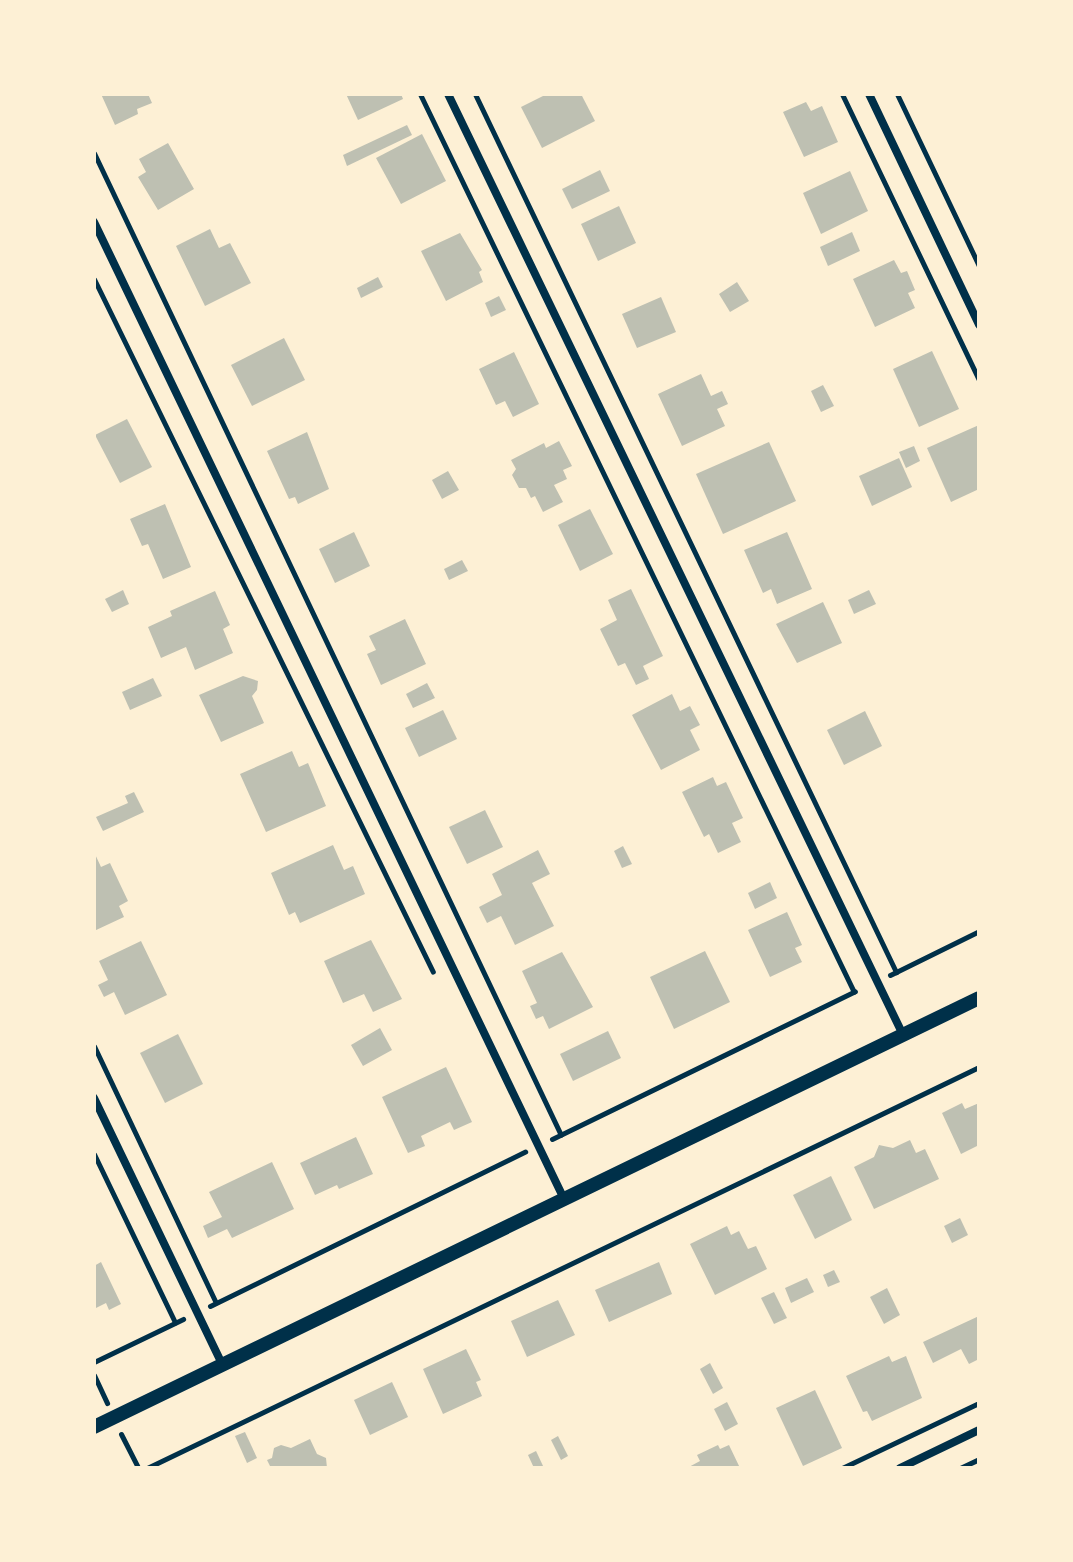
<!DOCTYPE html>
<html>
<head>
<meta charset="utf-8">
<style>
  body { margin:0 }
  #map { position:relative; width:1073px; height:1562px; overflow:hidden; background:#fdf0d5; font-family:Literata,serif }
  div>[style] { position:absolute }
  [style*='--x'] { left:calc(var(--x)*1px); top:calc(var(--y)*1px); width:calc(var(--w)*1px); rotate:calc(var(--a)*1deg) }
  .building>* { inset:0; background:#bec0b2 }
  .path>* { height:5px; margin:-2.5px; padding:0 2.5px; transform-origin:2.5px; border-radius:2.5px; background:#003049 }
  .minor>* { height:8px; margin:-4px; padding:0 4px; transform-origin:4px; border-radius:4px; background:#003049 }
  .tertiary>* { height:14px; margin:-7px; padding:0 7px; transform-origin:7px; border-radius:7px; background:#003049 }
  span { translate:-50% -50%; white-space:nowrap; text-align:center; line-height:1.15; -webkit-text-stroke:7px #fdf0d5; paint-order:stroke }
  .frame { position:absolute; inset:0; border:96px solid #fdf0d5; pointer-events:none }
</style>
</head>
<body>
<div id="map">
  <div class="building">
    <i style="clip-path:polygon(101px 94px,148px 94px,152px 103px,137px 109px,138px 114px,115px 125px)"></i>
    <i style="clip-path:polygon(346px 94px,401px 94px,403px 99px,358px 120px)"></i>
    <i style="clip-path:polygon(547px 94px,581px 94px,595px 121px,542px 148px,521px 107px)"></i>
    <i style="clip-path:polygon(806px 102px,811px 111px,822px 106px,838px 142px,804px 157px,783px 112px)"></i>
    <i style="clip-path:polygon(407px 125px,412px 135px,347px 166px,343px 155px)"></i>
    <i style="clip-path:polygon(422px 134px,446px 181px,401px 204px,376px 158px)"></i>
    <i style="clip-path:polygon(168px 143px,194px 189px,158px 210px,138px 177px,146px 172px,139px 159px)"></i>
    <i style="clip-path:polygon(600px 170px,610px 191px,572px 209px,562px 189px)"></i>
    <i style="clip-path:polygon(850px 171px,868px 211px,821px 234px,803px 193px)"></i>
    <i style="clip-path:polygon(619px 206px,636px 243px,598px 261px,581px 224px)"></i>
    <i style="clip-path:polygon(210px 229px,219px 248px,230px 243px,251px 283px,205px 306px,176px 246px)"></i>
    <i style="clip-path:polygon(852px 232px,860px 251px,828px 266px,820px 247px)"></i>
    <i style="clip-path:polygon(460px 233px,482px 270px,479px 272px,483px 282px,446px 301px,421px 251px)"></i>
    <i style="clip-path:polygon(894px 260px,901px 273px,907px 271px,915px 290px,908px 293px,915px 308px,875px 327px,853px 279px)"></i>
    <i style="clip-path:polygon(378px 277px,383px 287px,361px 298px,357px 288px)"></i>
    <i style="clip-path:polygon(737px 282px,749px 301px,730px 312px,719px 294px)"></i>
    <i style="clip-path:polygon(499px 296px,506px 310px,491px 317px,485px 303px)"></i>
    <i style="clip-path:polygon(661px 297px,676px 332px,637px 348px,622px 314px)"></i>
    <i style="clip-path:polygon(284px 338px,305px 380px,252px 406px,231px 365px)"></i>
    <i style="clip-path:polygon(932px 351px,959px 409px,919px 427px,893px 369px)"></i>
    <i style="clip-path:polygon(514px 352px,539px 404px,513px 417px,505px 401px,496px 405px,479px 369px)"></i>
    <i style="clip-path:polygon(701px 374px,711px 396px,722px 391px,728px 404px,717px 409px,725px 426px,682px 446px,658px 394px)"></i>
    <i style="clip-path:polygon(823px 385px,834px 406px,821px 412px,811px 391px)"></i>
    <i style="clip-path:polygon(127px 419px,152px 467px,120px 483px,95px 435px)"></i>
    <i style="clip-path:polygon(979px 425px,979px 489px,951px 502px,927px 448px)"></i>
    <i style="clip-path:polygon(307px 432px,329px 489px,298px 504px,295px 497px,289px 499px,267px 451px)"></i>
    <i style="clip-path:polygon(559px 441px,572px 466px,563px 470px,567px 479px,554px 485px,563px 502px,543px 512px,535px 496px,531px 498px,526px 488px,519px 488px,512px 475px,516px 469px,511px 460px,544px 443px,546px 448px)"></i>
    <i style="clip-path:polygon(769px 442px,796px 501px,723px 534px,696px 474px)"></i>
    <i style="clip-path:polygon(914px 446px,920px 461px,906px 468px,899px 452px)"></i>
    <i style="clip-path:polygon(899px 458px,912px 487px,872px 506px,859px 476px)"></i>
    <i style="clip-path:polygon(448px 471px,459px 490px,442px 499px,432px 480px)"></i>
    <i style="clip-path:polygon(165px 504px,191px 567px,163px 579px,148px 544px,142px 546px,130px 519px)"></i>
    <i style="clip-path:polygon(590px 509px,613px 554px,580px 571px,558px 525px)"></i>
    <i style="clip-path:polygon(354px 532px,370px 566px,335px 583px,319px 549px)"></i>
    <i style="clip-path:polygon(787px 532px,812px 589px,777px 604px,771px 589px,763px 593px,744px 550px)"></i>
    <i style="clip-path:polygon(462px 560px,468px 571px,449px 580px,444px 569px)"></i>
    <i style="clip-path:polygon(631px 589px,663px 656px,643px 666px,649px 679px,636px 685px,625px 663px,618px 666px,600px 629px,617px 620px,608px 600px)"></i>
    <i style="clip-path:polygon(123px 590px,129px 604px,112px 612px,105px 599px)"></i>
    <i style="clip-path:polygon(869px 590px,876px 604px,854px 614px,848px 600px)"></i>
    <i style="clip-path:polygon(215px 591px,230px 625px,223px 629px,233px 653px,195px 670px,186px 647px,161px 658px,148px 627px,172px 616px,170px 611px)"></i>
    <i style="clip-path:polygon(823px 602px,842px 643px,797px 663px,776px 624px)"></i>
    <i style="clip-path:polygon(405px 619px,426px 664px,381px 685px,367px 654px,376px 650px,369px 636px)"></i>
    <i style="clip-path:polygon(243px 676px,258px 681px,257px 690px,252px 696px,264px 723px,221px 742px,199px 695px)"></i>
    <i style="clip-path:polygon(153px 678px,162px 696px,130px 710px,122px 692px)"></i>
    <i style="clip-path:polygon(427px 683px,435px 698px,413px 708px,406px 694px)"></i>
    <i style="clip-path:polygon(672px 694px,680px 711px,690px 706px,700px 725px,690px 730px,700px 750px,661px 770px,632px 715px)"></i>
    <i style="clip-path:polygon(443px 710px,457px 739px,419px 757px,405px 728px)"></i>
    <i style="clip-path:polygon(865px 711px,882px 746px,844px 765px,827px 730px)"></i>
    <i style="clip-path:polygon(292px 751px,299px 767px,308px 763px,326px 806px,266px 832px,240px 774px)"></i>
    <i style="clip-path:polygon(713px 777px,717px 786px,726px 782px,743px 818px,732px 823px,741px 842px,718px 853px,709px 834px,704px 837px,682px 792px)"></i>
    <i style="clip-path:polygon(134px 792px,144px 812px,103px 831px,96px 817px,128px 803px,125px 796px)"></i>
    <i style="clip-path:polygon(485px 810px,503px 847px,467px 864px,449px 827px)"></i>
    <i style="clip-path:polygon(333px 845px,344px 870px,353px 866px,365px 894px,300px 923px,295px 912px,289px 915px,271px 873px)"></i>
    <i style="clip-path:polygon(623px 846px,632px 864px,622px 868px,614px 851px)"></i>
    <i style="clip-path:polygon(538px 850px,550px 874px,532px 883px,554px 926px,515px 945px,501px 916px,487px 923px,479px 907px,502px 895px,492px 874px)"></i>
    <i style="clip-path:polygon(94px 852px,101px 867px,110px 863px,128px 901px,119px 906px,124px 917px,94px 931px)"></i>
    <i style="clip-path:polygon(770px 882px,777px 898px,755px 909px,748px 893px)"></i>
    <i style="clip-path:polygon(787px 912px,802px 945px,795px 948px,802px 962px,770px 977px,748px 930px)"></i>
    <i style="clip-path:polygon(371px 940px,402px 999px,373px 1012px,364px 994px,343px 1003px,324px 961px)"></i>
    <i style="clip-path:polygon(141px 941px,167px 995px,125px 1015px,114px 992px,104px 997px,98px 985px,108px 980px,99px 961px)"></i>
    <i style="clip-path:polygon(705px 951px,730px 1002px,674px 1029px,650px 977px)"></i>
    <i style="clip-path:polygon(562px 952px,593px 1007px,549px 1029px,543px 1016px,536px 1019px,530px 1006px,537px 1003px,522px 971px)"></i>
    <i style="clip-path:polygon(380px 1028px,392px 1050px,363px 1066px,351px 1045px)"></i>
    <i style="clip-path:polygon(608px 1031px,621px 1058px,573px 1081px,560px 1054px)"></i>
    <i style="clip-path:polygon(178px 1034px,203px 1084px,165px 1103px,140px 1053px)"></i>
    <i style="clip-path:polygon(446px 1067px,472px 1122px,454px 1130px,450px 1122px,421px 1136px,425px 1146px,408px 1153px,382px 1097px)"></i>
    <i style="clip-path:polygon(962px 1103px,965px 1109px,979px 1103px,979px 1145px,961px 1154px,942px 1113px)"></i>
    <i style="clip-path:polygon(356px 1137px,373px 1174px,339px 1189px,337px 1185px,315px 1195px,300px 1163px)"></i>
    <i style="clip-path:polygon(910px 1140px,916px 1153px,925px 1149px,939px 1179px,874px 1209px,854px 1167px,874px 1157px,879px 1145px,893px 1148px)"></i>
    <i style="clip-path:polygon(272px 1162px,294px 1209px,232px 1238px,227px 1229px,208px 1238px,203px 1226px,222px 1217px,209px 1192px)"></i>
    <i style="clip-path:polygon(831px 1176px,852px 1220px,815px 1239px,793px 1195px)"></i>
    <i style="clip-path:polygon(960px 1218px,968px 1235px,952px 1243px,944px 1226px)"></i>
    <i style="clip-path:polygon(727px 1226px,731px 1235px,739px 1231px,748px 1249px,756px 1246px,767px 1269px,715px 1295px,690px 1244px)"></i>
    <i style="clip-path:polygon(101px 1262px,121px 1304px,109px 1310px,106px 1303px,94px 1309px,94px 1266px)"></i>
    <i style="clip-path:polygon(659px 1262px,672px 1294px,609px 1322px,595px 1290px)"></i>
    <i style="clip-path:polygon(834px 1270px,840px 1282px,828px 1287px,823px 1275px)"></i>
    <i style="clip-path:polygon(807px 1278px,814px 1292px,791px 1303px,785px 1288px)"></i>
    <i style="clip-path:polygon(887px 1288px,900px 1315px,884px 1324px,870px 1297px)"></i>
    <i style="clip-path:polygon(774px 1292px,787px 1318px,774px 1324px,761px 1298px)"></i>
    <i style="clip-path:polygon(558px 1300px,575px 1335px,527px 1357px,511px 1321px)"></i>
    <i style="clip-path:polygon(979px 1316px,979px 1359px,969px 1364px,961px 1349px,933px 1363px,923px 1342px)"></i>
    <i style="clip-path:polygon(466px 1349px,481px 1380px,476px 1382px,482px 1396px,443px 1414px,423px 1369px)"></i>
    <i style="clip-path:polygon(889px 1356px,892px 1362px,906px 1356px,922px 1398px,872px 1421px,867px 1411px,863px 1412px,846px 1376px)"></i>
    <i style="clip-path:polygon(710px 1363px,723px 1388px,713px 1394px,700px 1369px)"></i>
    <i style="clip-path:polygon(392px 1382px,408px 1417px,370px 1435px,354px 1400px)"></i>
    <i style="clip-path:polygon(815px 1390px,842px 1448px,803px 1466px,776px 1408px)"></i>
    <i style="clip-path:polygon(727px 1402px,738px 1424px,725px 1431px,714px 1409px)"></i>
    <i style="clip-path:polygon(245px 1432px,257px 1458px,247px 1463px,235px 1436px)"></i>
    <i style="clip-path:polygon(558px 1436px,568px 1456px,561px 1460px,551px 1440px)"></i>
    <i style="clip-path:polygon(310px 1439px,317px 1454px,326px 1458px,327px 1468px,271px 1468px,267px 1460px,272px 1458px,274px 1448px,281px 1445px,291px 1448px)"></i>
    <i style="clip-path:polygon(718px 1445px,720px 1449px,729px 1445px,740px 1468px,687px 1468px,700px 1461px,697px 1455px)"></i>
    <i style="clip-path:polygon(536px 1451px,544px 1468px,534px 1468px,528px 1455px)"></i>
  </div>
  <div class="path">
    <i style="--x:420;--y:94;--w:997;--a:64.21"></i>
    <i style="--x:475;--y:94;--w:974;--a:64.38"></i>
    <i style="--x:842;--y:94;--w:317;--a:64.4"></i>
    <i style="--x:897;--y:94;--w:191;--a:64.5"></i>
    <i style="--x:94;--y:153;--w:1087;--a:64.57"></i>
    <i style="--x:94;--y:279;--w:771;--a:63.93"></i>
    <i style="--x:890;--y:975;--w:99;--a:-26.3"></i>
    <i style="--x:94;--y:1046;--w:284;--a:64.6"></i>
    <i style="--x:552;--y:1139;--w:337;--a:-26"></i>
    <i style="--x:94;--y:1154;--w:187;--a:64.3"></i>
    <i style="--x:210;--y:1306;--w:351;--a:-26.1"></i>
    <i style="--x:94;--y:1362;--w:99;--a:-25.8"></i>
    <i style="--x:94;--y:1375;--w:31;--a:65"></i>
    <i style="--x:121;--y:1434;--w:38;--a:63"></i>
    <i style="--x:147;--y:1468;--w:924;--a:-25.73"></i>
    <i style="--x:842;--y:1468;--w:152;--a:-25.4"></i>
    <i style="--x:960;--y:1468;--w:21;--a:-25"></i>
  </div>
  <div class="minor">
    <i style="--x:448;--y:94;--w:1045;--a:64.19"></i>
    <i style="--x:869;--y:94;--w:256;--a:64.5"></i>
    <i style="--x:94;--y:222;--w:1084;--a:64.31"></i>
    <i style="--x:94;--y:1098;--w:295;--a:64.3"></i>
    <i style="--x:900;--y:1468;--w:88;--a:-25.7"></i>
  </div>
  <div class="tertiary">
    <i style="--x:94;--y:1427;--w:983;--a:-25.86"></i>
  </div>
  <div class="frame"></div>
</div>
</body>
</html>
